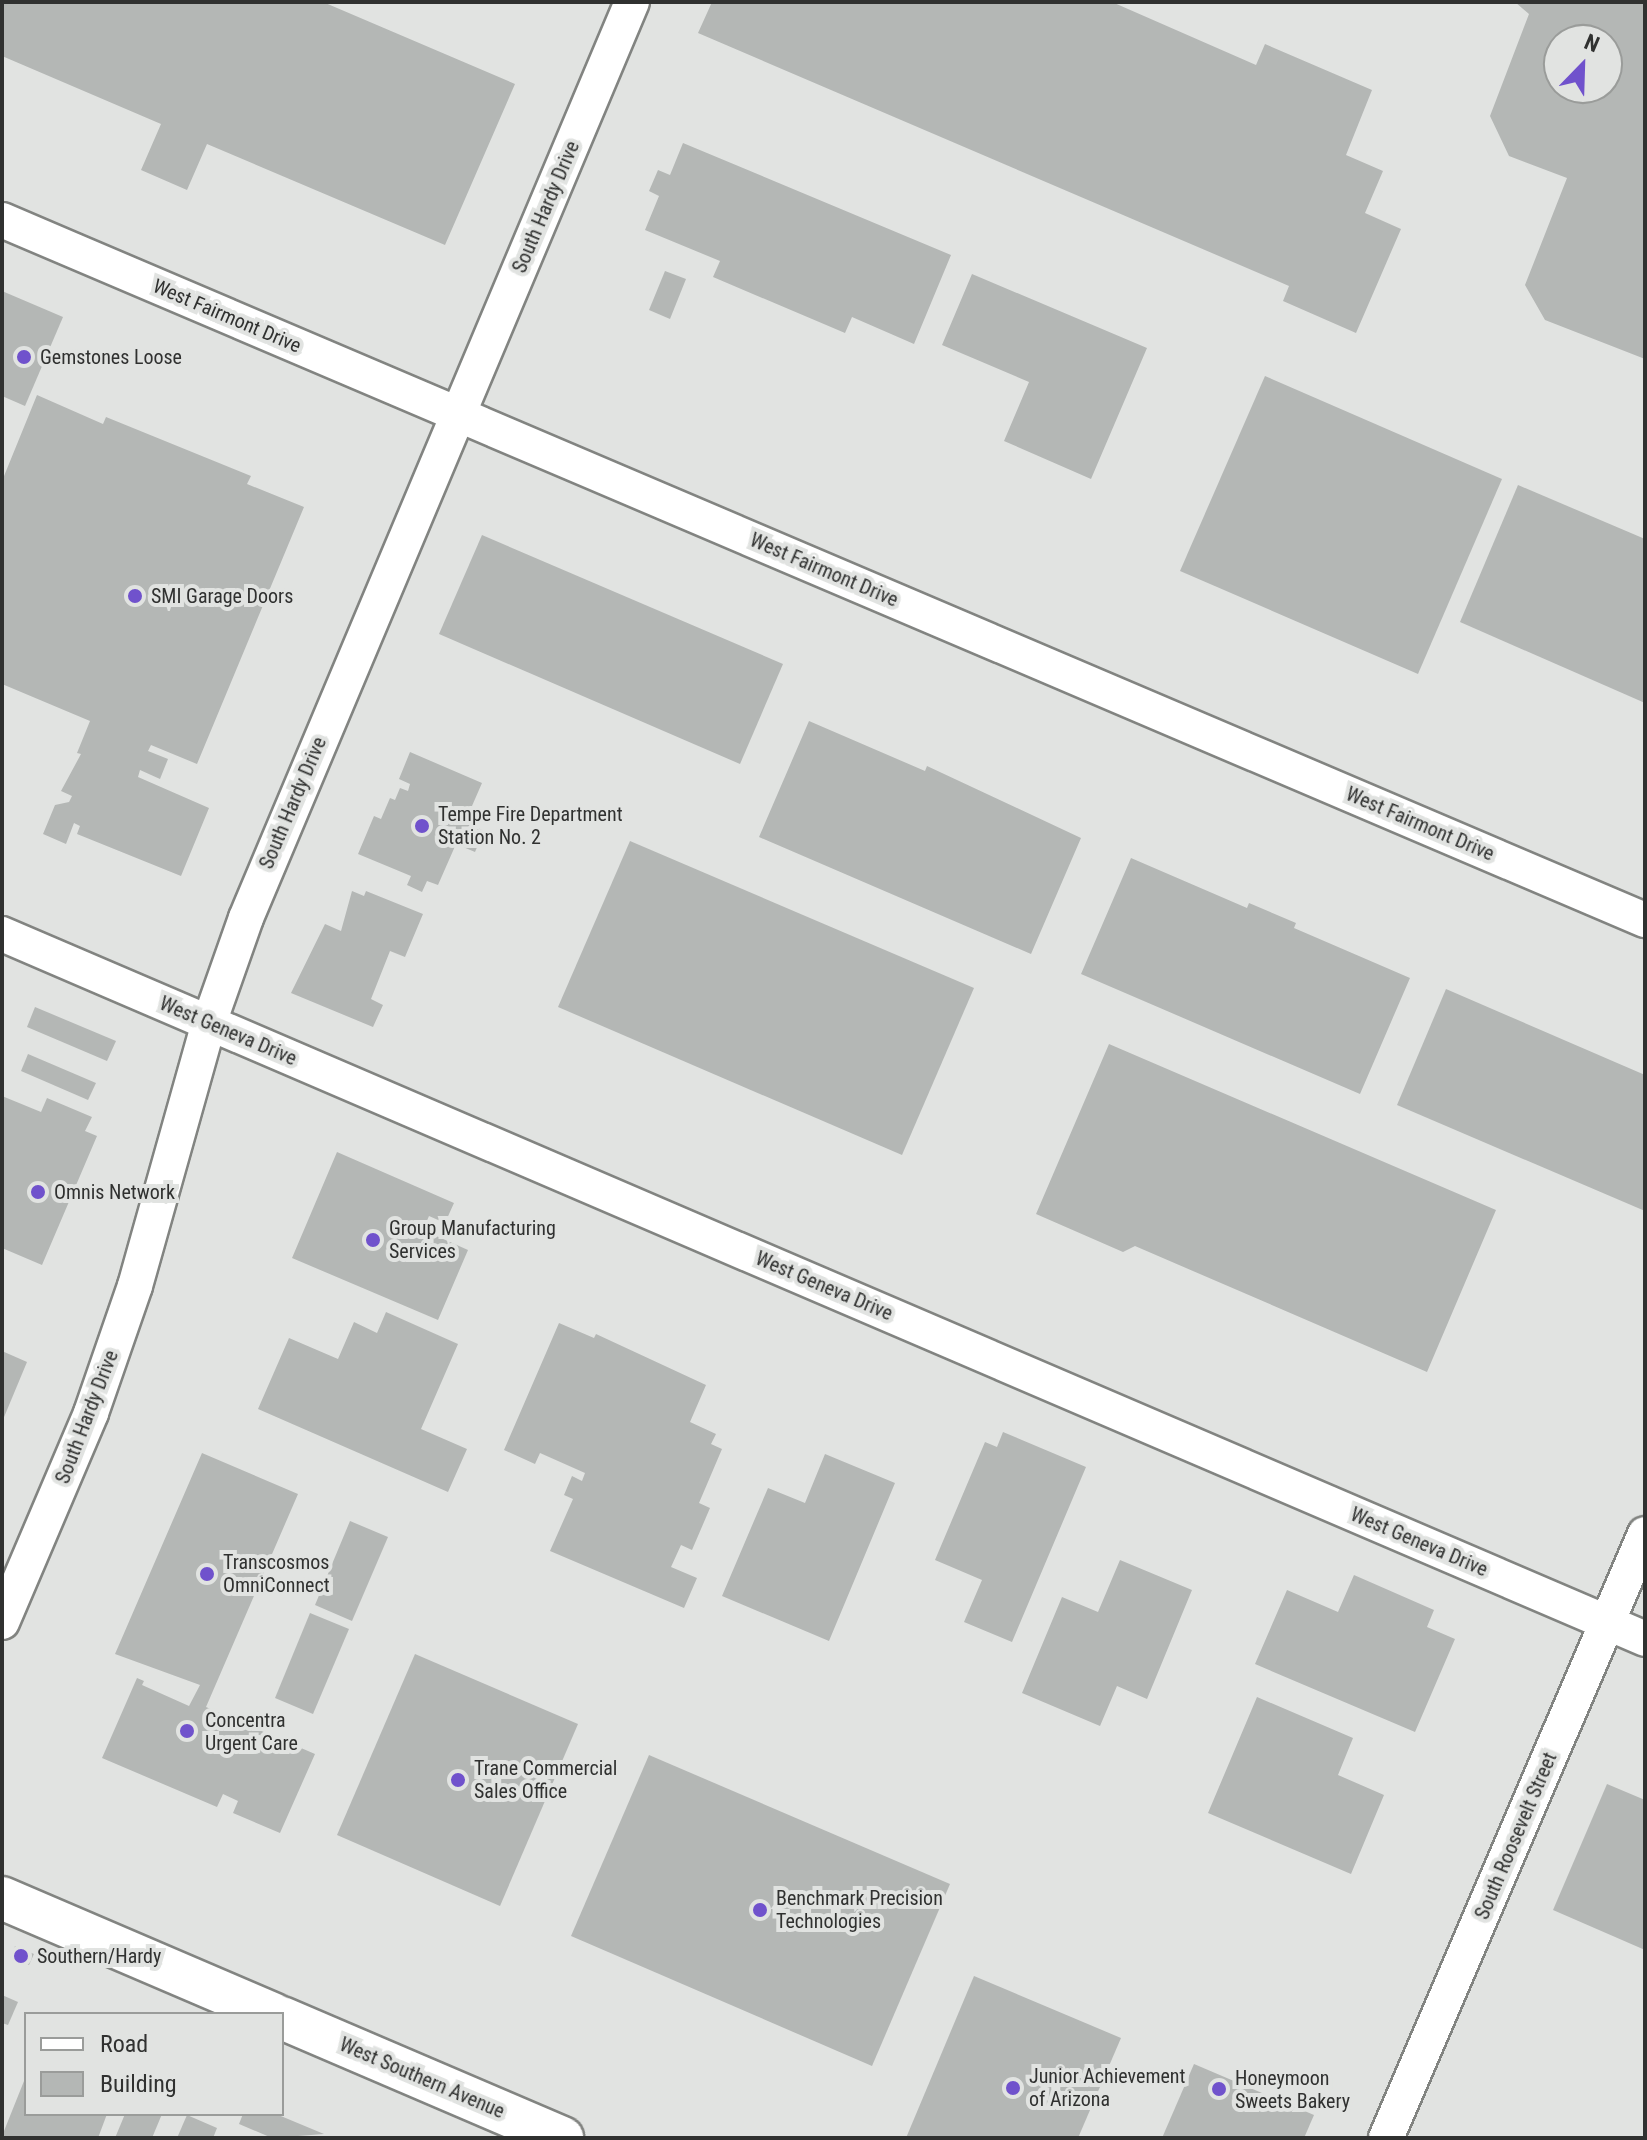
<!DOCTYPE html>
<html>
<head>
<meta charset="utf-8">
<style>
  body { margin:0 }
  #map { position:relative; width:1647px; height:2140px; overflow:hidden; background:#e1e3e1; font-family:"Roboto Condensed",sans-serif }
  div>[style] { position:absolute }
  [style*='--x'] { left:calc(var(--x)*1px); top:calc(var(--y)*1px); width:calc(var(--w)*1px); rotate:calc(var(--a)*1deg) }
  .building>* { inset:0; background:#b4b7b5 }
  .roads { filter:drop-shadow(2px 0 #828481) drop-shadow(-2px 0 #828481) drop-shadow(0 2px #828481) drop-shadow(0 -2px #828481) }
  .minor>* { height:34px; margin:-17px; padding:0 17px; transform-origin:17px; border-radius:17px; background:#fff }
  .major>* { height:42px; margin:-21px; padding:0 21px; transform-origin:21px; border-radius:21px; background:#fff }
  .dots>* { width:22px; height:22px; translate:-50% -50%; box-sizing:border-box; border:4px solid #e1e3e1; border-radius:50% }
  span { translate:-50% -50%; white-space:nowrap; text-align:center; line-height:1.15; -webkit-text-stroke:8px #e1e3e1; paint-order:stroke }
  .street-label { font-size:20px; color:#303130 }
  .poi-label { font-size:20px; color:#303130 }
  .left { translate:0 -50%; text-align:left }
  .frame { position:absolute; inset:0; border:4px solid #303130; pointer-events:none }
  .legend { position:absolute; left:24px; top:2012px; width:260px; height:104px; box-sizing:border-box; background:#e1e3e1; border:2px solid #9a9c9a; margin:0; padding:10px 14px; list-style:none; font-size:24px; color:#303130 }
  .legend li { display:flex; align-items:center; gap:16px; height:40px }
  .legend b { width:40px; border:2px solid #9a9c9a }
  .north { position:absolute; left:1543px; top:24px; width:80px; height:80px; box-sizing:border-box; background:#e1e3e1; border:2px solid #9a9c9a; border-radius:50%; rotate:23deg; font-size:22px; font-weight:700; line-height:32px; text-align:center; color:#303130 }
  .north::after { content:''; display:block; margin:auto; width:28px; height:36px; background:#7052cc; clip-path:polygon(50% 0,100% 100%,50% 72%,0 100%) }
</style>
</head>
<body>
<div id="map">
  <div class="building">
    <i style="clip-path:polygon(2px 2px,323px 2px,515px 84px,445px 245px,207px 144px,187px 190px,141px 170px,161px 124px,2px 56px)"></i>
    <i style="clip-path:polygon(712px 2px,1112px 2px,1256px 65px,1265px 44px,1372px 90px,1346px 155px,1383px 171px,1365px 213px,1401px 229px,1356px 333px,1283px 301px,1289px 286px,698px 33px)"></i>
    <i style="clip-path:polygon(evenodd,1515px 2px,1645px 2px,1645px 359px,1545px 320px,1525px 285px,1567px 178px,1509px 156px,1490px 116px,1529px 14px,1515px 2px,1559px 40px,1607px 40px,1607px 88px,1559px 88px,1559px 40px)"></i>
    <i style="clip-path:polygon(683px 143px,951px 255px,914px 344px,852px 317px,845px 333px,713px 277px,720px 261px,645px 230px,659px 196px,649px 191px,658px 170px,670px 175px)"></i>
    <i style="clip-path:polygon(665px 271px,686px 279px,670px 319px,649px 310px)"></i>
    <i style="clip-path:polygon(972px 274px,1147px 348px,1091px 479px,1004px 441px,1029px 382px,942px 345px)"></i>
    <i style="clip-path:polygon(2px 291px,63px 317px,25px 406px,2px 396px)"></i>
    <i style="clip-path:polygon(1265px 376px,1502px 479px,1418px 674px,1180px 571px)"></i>
    <i style="clip-path:polygon(37px 395px,103px 424px,106px 417px,251px 476px,247px 484px,304px 507px,197px 764px,151px 745px,148px 751px,168px 759px,160px 779px,140px 770px,138px 777px,209px 808px,181px 876px,77px 834px,80px 826px,74px 823px,66px 844px,43px 834px,55px 805px,69px 802px,72px 796px,61px 791px,81px 754px,77px 753px,90px 721px,2px 684px,2px 481px)"></i>
    <i style="clip-path:polygon(1518px 485px,1645px 539px,1645px 703px,1460px 622px)"></i>
    <i style="clip-path:polygon(482px 535px,783px 664px,740px 764px,439px 634px)"></i>
    <i style="clip-path:polygon(809px 721px,925px 771px,927px 766px,1081px 838px,1031px 954px,759px 837px)"></i>
    <i style="clip-path:polygon(410px 752px,482px 783px,465px 822px,484px 831px,475px 852px,456px 844px,438px 885px,427px 881px,422px 892px,407px 885px,411px 876px,358px 854px,374px 816px,381px 819px,390px 798px,395px 800px,400px 788px,408px 791px,410px 784px,399px 779px)"></i>
    <i style="clip-path:polygon(630px 841px,974px 988px,902px 1155px,558px 1007px)"></i>
    <i style="clip-path:polygon(1131px 858px,1247px 908px,1249px 903px,1296px 923px,1294px 928px,1410px 978px,1360px 1094px,1081px 974px)"></i>
    <i style="clip-path:polygon(352px 891px,364px 896px,366px 891px,423px 914px,405px 957px,390px 951px,371px 999px,383px 1005px,373px 1027px,291px 993px,325px 924px,341px 931px)"></i>
    <i style="clip-path:polygon(1446px 989px,1645px 1075px,1645px 1211px,1397px 1105px)"></i>
    <i style="clip-path:polygon(35px 1007px,116px 1041px,107px 1061px,27px 1027px)"></i>
    <i style="clip-path:polygon(1109px 1044px,1496px 1210px,1427px 1372px,1135px 1246px,1123px 1252px,1036px 1214px)"></i>
    <i style="clip-path:polygon(28px 1054px,96px 1083px,88px 1100px,21px 1071px)"></i>
    <i style="clip-path:polygon(2px 1096px,41px 1112px,47px 1098px,92px 1117px,85px 1131px,97px 1136px,42px 1265px,2px 1248px)"></i>
    <i style="clip-path:polygon(337px 1152px,454px 1203px,445px 1223px,429px 1216px,423px 1230px,468px 1250px,438px 1320px,292px 1258px)"></i>
    <i style="clip-path:polygon(386px 1312px,458px 1344px,421px 1429px,467px 1449px,448px 1492px,258px 1409px,289px 1338px,338px 1359px,354px 1322px,377px 1333px)"></i>
    <i style="clip-path:polygon(559px 1323px,594px 1338px,596px 1334px,706px 1385px,690px 1422px,716px 1434px,711px 1444px,722px 1449px,699px 1503px,710px 1508px,692px 1550px,681px 1545px,671px 1567px,697px 1578px,684px 1608px,550px 1551px,573px 1499px,564px 1495px,572px 1476px,582px 1481px,585px 1473px,540px 1453px,535px 1464px,504px 1450px)"></i>
    <i style="clip-path:polygon(2px 1351px,27px 1362px,2px 1422px)"></i>
    <i style="clip-path:polygon(1003px 1432px,1086px 1467px,1012px 1642px,964px 1622px,982px 1580px,935px 1560px,985px 1442px,997px 1447px)"></i>
    <i style="clip-path:polygon(202px 1453px,298px 1494px,206px 1707px,315px 1754px,280px 1833px,233px 1813px,238px 1801px,223px 1794px,217px 1807px,102px 1758px,137px 1678px,144px 1681px,142px 1685px,189px 1706px,200px 1685px,115px 1654px)"></i>
    <i style="clip-path:polygon(825px 1454px,895px 1483px,829px 1641px,722px 1596px,768px 1488px,805px 1503px)"></i>
    <i style="clip-path:polygon(350px 1521px,388px 1537px,352px 1621px,315px 1605px)"></i>
    <i style="clip-path:polygon(1120px 1560px,1192px 1590px,1147px 1699px,1117px 1686px,1100px 1726px,1022px 1693px,1062px 1597px,1098px 1612px)"></i>
    <i style="clip-path:polygon(1354px 1575px,1434px 1610px,1427px 1627px,1455px 1639px,1415px 1732px,1255px 1664px,1287px 1590px,1338px 1612px)"></i>
    <i style="clip-path:polygon(310px 1613px,349px 1629px,313px 1714px,275px 1698px)"></i>
    <i style="clip-path:polygon(415px 1654px,578px 1724px,500px 1906px,337px 1835px)"></i>
    <i style="clip-path:polygon(1257px 1697px,1353px 1738px,1338px 1775px,1384px 1795px,1351px 1874px,1208px 1813px)"></i>
    <i style="clip-path:polygon(649px 1755px,950px 1884px,872px 2066px,571px 1936px)"></i>
    <i style="clip-path:polygon(1607px 1784px,1645px 1800px,1645px 1950px,1553px 1910px)"></i>
    <i style="clip-path:polygon(15px 1946px,34px 1954px,29px 1965px,10px 1957px)"></i>
    <i style="clip-path:polygon(974px 1976px,1121px 2038px,1078px 2138px,906px 2138px)"></i>
    <i style="clip-path:polygon(2px 1995px,18px 2002px,8px 2025px,2px 2023px)"></i>
    <i style="clip-path:polygon(1194px 2064px,1314px 2115px,1304px 2138px,1162px 2138px)"></i>
    <i style="clip-path:polygon(26px 2076px,26px 2114px,107px 2114px,98px 2138px,2px 2136px)"></i>
    <i style="clip-path:polygon(125px 2114px,162px 2114px,152px 2138px,115px 2138px)"></i>
    <i style="clip-path:polygon(243px 2114px,276px 2114px,324px 2134px,272px 2138px,239px 2124px)"></i>
    <i style="clip-path:polygon(187px 2115px,217px 2128px,213px 2138px,177px 2138px)"></i>
  </div>
  <div class="roads">
    <div class="minor">
      <i style="--x:2;--y:220;--w:1786;--a:23.08"></i>
      <i style="--x:2;--y:934;--w:1788;--a:23.22"></i>
      <i style="--x:2;--y:1622;--w:227;--a:-66.9"></i>
      <i style="--x:91;--y:1413;--w:134;--a:-70.9"></i>
      <i style="--x:135;--y:1286;--w:273;--a:-74.3"></i>
      <i style="--x:209;--y:1023;--w:111;--a:-70.6"></i>
      <i style="--x:246;--y:918;--w:994;--a:-67.15"></i>
      <i style="--x:1386;--y:2138;--w:657;--a:-66.79"></i>
    </div>
    <div class="major">
      <i style="--x:2;--y:1898;--w:295;--a:23.2"></i>
      <i style="--x:282;--y:2018;--w:305;--a:23.2"></i>
    </div>
  </div>
  <div class="dots">
    <i style="left:24px;top:357px;background:#7052cc"></i>
    <i style="left:135px;top:596px;background:#7052cc"></i>
    <i style="left:422px;top:826px;background:#7052cc"></i>
    <i style="left:38px;top:1192px;background:#7052cc"></i>
    <i style="left:373px;top:1240px;background:#7052cc"></i>
    <i style="left:207px;top:1574px;background:#7052cc"></i>
    <i style="left:187px;top:1731px;background:#7052cc"></i>
    <i style="left:458px;top:1780px;background:#7052cc"></i>
    <i style="left:760px;top:1910px;background:#7052cc"></i>
    <i style="left:21px;top:1956px;background:#7052cc"></i>
    <i style="left:1013px;top:2088px;background:#7052cc"></i>
    <i style="left:1219px;top:2089px;background:#7052cc"></i>
  </div>
  <div class="street-label">
    <span style="left:546px;top:207px;rotate:-67deg">South Hardy Drive</span>
    <span style="left:227px;top:316px;rotate:23deg">West Fairmont Drive</span>
    <span style="left:824px;top:570px;rotate:23deg">West Fairmont Drive</span>
    <span style="left:293px;top:803px;rotate:-67deg">South Hardy Drive</span>
    <span style="left:1420px;top:824px;rotate:23deg">West Fairmont Drive</span>
    <span style="left:228px;top:1031px;rotate:23deg">West Geneva Drive</span>
    <span style="left:824px;top:1286px;rotate:23deg">West Geneva Drive</span>
    <span style="left:87px;top:1417px;rotate:-69deg">South Hardy Drive</span>
    <span style="left:1419px;top:1542px;rotate:23deg">West Geneva Drive</span>
    <span style="left:1516px;top:1836px;rotate:-67deg">South Roosevelt Street</span>
    <span style="left:422px;top:2078px;rotate:23deg">West Southern Avenue</span>
  </div>
  <div class="poi-label">
    <span class="left" style="left:40px;top:357px">Gemstones Loose</span>
    <span class="left" style="left:151px;top:596px">SMI Garage Doors</span>
    <span class="left" style="left:438px;top:826px">Tempe Fire Department<br>Station No. 2</span>
    <span class="left" style="left:54px;top:1192px">Omnis Network</span>
    <span class="left" style="left:389px;top:1240px">Group Manufacturing<br>Services</span>
    <span class="left" style="left:223px;top:1574px">Transcosmos<br>OmniConnect</span>
    <span class="left" style="left:205px;top:1732px">Concentra<br>Urgent Care</span>
    <span class="left" style="left:474px;top:1780px">Trane Commercial<br>Sales Office</span>
    <span class="left" style="left:776px;top:1910px">Benchmark Precision<br>Technologies</span>
    <span class="left" style="left:37px;top:1956px">Southern/Hardy</span>
    <span class="left" style="left:1029px;top:2088px">Junior Achievement<br>of Arizona</span>
    <span class="left" style="left:1235px;top:2090px">Honeymoon<br>Sweets Bakery</span>
  </div>
  <div class="frame"></div>
  <ul class="legend">
  <li><b style="height:10px;background:#fff"></b>Road</li>
  <li><b style="height:22px;background:#b4b7b5"></b>Building</li>
  </ul>
  <div class="north">N</div>
</div>
</body>
</html>
